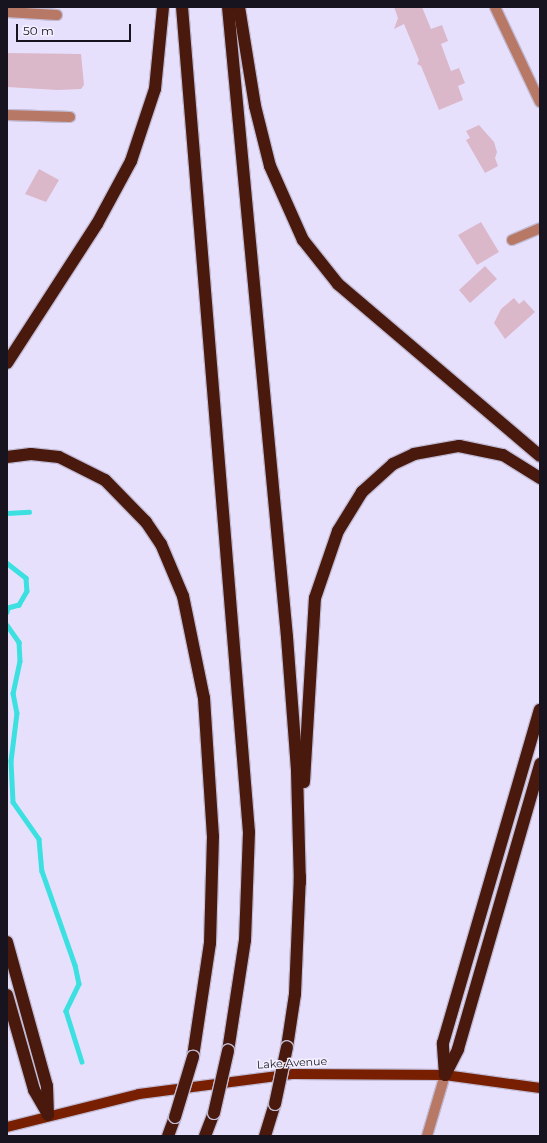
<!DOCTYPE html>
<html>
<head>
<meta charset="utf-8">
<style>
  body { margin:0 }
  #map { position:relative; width:547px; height:1143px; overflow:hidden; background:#e7e0fd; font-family:Montserrat,sans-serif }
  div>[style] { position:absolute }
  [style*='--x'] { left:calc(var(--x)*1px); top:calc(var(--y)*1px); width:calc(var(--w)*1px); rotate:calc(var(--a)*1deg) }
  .stream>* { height:4.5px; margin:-2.25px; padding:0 2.25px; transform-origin:2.25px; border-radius:2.25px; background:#3de0e1 }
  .building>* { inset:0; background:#dbb7ca }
  .roads { filter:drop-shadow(1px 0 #c2bbd5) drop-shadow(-1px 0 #c2bbd5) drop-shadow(0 1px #c2bbd5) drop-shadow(0 -1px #c2bbd5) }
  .minor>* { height:10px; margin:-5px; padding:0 5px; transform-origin:5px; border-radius:5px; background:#b87866 }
  .major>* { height:10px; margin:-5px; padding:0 5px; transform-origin:5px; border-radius:5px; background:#771f00 }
  .highway>* { height:12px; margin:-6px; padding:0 6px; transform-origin:6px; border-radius:6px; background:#48190c }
  .bridges { filter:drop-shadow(1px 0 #c2bbd5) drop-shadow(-1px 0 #c2bbd5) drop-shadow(0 1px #c2bbd5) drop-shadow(0 -1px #c2bbd5) }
  .highway-bridge>* { height:12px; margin:-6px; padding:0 6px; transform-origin:6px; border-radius:6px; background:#48190c }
  span { translate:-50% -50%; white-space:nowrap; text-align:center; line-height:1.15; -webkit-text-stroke:3px #f3f0ff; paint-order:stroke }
  .street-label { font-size:11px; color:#17131f }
  .frame { position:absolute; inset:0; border:8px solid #17131f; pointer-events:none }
  .scale { position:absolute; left:16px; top:24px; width:115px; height:18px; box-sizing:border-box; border:2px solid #17131f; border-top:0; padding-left:5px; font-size:12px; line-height:14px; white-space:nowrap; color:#17131f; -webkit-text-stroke:3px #f3f0ff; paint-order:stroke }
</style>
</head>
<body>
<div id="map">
  <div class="stream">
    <i style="--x:7;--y:513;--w:22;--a:-3"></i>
    <i style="--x:7;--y:563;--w:24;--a:38"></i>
    <i style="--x:26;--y:578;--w:13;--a:86"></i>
    <i style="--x:27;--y:591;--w:16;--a:120"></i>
    <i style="--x:19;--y:605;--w:11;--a:165"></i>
    <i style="--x:8;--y:608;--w:4;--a:104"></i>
    <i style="--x:7;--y:625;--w:21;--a:55"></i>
    <i style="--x:19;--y:642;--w:19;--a:87"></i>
    <i style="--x:20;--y:661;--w:33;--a:102"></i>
    <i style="--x:13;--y:693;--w:20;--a:79"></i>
    <i style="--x:17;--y:713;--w:48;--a:97.1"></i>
    <i style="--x:11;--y:761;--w:41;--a:87.2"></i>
    <i style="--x:13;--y:802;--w:45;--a:54.9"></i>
    <i style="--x:39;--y:839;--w:32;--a:85"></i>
    <i style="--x:42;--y:871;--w:100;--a:70.7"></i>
    <i style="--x:75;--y:965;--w:19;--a:78"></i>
    <i style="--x:79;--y:984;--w:30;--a:116"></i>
    <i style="--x:66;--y:1011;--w:53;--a:72.6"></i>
  </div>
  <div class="building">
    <i style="clip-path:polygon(394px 7px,422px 7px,431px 29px,442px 25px,448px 41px,441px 44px,451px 71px,459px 68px,465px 83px,458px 86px,463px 100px,439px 110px,421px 66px,417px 64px,419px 60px,404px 24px,394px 29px,398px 18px)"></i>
    <i style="clip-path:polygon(7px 53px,81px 54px,84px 85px,81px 89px,58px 90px,7px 87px)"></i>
    <i style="clip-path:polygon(479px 125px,494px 142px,497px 152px,495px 158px,498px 166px,485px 173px,466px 140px,470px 138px,466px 131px)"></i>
    <i style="clip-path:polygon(39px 169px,59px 180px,46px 202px,25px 194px)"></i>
    <i style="clip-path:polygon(481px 222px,499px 252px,477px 265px,458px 235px)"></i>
    <i style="clip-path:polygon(485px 266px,497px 279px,470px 303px,459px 290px)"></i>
    <i style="clip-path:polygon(514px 298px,519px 304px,524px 300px,535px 312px,505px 339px,494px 323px,501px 309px)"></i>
  </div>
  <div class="roads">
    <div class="minor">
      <i style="--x:495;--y:7;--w:105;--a:64.7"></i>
      <i style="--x:7;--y:12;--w:50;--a:3.4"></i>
      <i style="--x:7;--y:115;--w:63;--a:1.8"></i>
      <i style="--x:512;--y:240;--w:30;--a:-23"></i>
      <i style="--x:427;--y:1136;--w:64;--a:-73.6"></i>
    </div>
    <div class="major">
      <i style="--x:7;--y:1127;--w:136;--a:-14"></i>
      <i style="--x:139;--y:1094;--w:156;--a:-7.4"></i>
      <i style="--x:294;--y:1074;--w:151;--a:0.4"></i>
      <i style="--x:445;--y:1075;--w:96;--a:7.8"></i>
    </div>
    <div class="highway">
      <i style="--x:182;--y:7;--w:828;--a:85.36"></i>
      <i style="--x:249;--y:832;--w:108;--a:92.1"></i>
      <i style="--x:245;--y:940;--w:112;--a:98.7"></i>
      <i style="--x:228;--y:7;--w:633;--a:84.65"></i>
      <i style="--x:287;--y:637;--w:134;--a:85.7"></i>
      <i style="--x:297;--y:771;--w:112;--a:88.5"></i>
      <i style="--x:239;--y:7;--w:100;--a:80.8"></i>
      <i style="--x:255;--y:106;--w:62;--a:76"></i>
      <i style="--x:270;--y:166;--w:81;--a:66"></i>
      <i style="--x:303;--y:240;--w:56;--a:51.5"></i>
      <i style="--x:338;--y:284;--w:265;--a:40.4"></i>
      <i style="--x:7;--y:363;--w:166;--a:-57.1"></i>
      <i style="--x:97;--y:224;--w:72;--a:-61.6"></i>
      <i style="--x:131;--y:161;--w:76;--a:-71.6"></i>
      <i style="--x:155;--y:89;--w:82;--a:-84.4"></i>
      <i style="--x:7;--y:457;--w:24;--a:-7"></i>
      <i style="--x:31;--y:454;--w:28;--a:6"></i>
      <i style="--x:59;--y:457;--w:51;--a:26.6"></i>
      <i style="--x:105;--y:480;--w:59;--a:45.7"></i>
      <i style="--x:146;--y:522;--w:27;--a:56"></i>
      <i style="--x:161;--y:544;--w:56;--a:67.1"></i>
      <i style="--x:183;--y:596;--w:104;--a:78.4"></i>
      <i style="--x:204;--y:698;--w:138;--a:86.3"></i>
      <i style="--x:213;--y:836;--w:107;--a:91.6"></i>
      <i style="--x:210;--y:943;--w:115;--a:98.5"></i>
      <i style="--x:304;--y:782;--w:184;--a:-86.6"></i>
      <i style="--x:315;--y:598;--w:71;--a:-71.1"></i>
      <i style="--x:338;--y:531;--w:46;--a:-58.4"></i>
      <i style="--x:362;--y:492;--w:42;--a:-42.1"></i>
      <i style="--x:393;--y:464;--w:23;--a:-25"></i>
      <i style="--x:414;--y:454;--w:46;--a:-10.1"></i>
      <i style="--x:459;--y:446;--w:45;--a:11.6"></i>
      <i style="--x:503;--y:455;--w:44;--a:31.9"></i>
      <i style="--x:7;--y:942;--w:149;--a:74.5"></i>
      <i style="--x:47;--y:1086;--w:29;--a:88"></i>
      <i style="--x:7;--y:995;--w:99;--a:74.1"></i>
      <i style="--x:34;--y:1090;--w:28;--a:60"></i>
      <i style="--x:287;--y:1047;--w:54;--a:-81.4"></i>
      <i style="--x:295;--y:994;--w:118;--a:-87.6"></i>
      <i style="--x:445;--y:1075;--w:32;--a:-94"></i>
      <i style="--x:443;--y:1043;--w:347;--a:-73.8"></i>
      <i style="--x:445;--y:1075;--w:29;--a:-63"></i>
      <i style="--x:458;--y:1049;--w:297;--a:-73.9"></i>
      <i style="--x:168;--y:1136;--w:20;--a:-70"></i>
      <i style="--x:205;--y:1136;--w:25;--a:-69"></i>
      <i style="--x:265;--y:1136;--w:34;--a:-73"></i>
    </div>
  </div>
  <div class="bridges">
    <div class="highway-bridge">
      <i style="--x:275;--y:1104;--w:58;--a:-78.1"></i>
      <i style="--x:214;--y:1113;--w:64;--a:-77.3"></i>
      <i style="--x:175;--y:1117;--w:63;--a:-73.3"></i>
    </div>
  </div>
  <div class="street-label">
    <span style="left:292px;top:1063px;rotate:-3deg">Lake Avenue</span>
  </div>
  <div class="frame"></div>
  <div class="scale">50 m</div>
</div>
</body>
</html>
